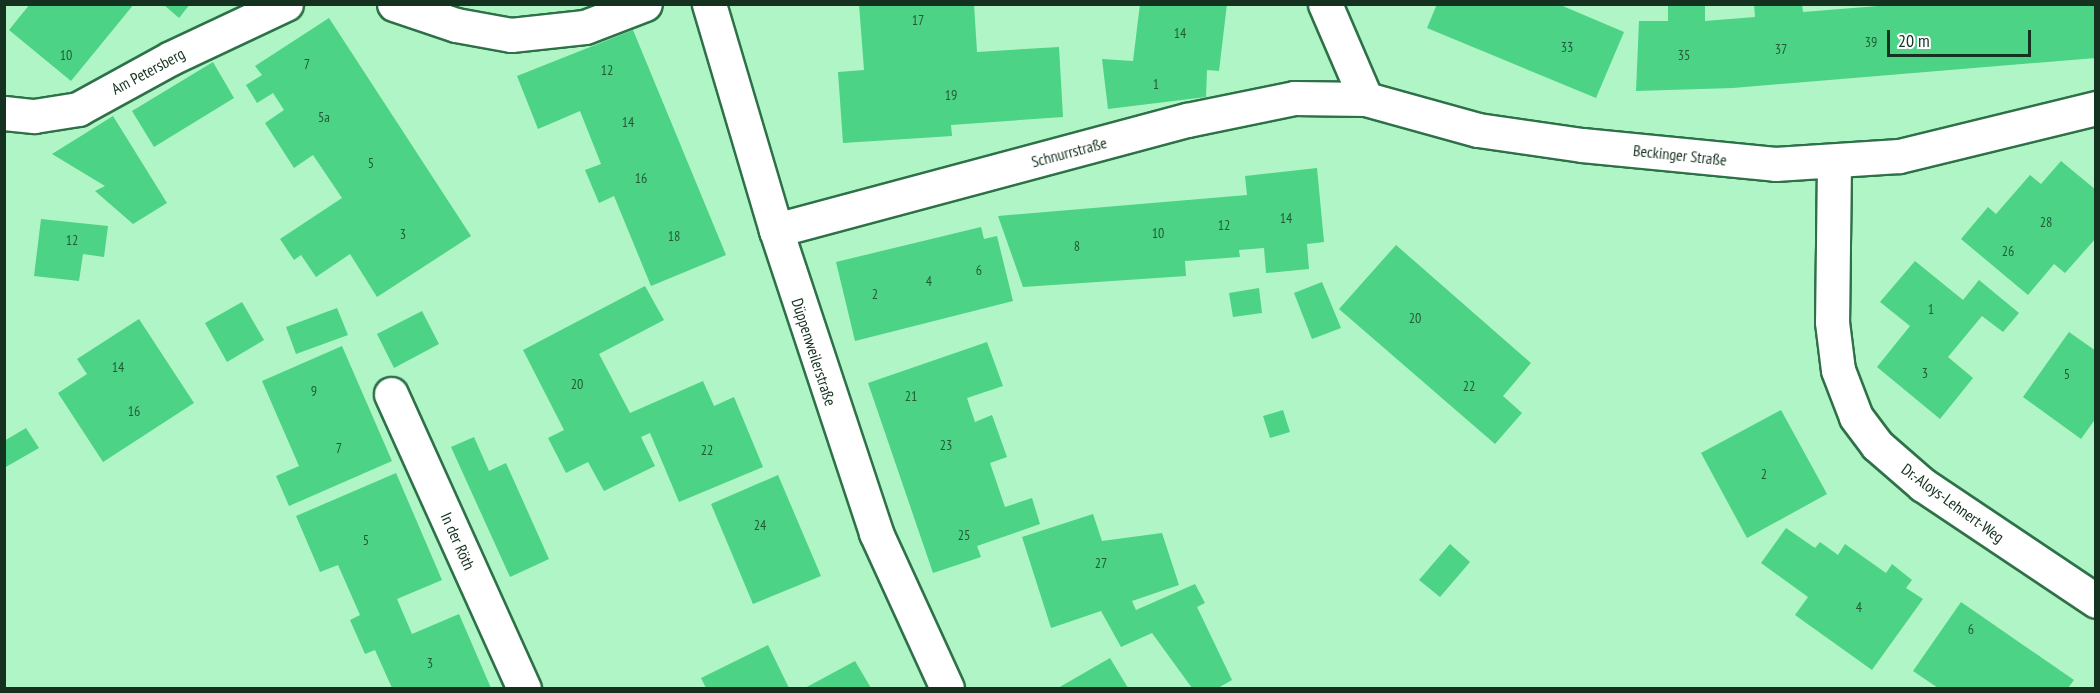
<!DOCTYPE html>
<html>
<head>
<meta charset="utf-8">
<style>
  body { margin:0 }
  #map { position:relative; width:2100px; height:693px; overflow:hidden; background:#b0f5c6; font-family:"PT Sans Narrow",sans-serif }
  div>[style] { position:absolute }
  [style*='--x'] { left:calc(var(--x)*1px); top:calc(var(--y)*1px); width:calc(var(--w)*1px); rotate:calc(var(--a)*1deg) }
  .building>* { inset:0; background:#4cd385 }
  .roads { filter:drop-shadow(2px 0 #2e7148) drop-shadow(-2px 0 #2e7148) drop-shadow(0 2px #2e7148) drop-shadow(0 -2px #2e7148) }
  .minor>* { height:33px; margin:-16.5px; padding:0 16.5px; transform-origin:16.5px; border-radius:16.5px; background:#fff }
  .tertiary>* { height:33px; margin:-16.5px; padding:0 16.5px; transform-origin:16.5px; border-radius:16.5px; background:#fff }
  span { translate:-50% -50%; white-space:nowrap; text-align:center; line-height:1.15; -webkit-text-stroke:4.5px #fff; paint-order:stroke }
  .number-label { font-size:14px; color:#235a38 }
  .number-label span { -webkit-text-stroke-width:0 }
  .street-label { font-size:16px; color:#15311f }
  .frame { position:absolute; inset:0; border:6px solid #15311f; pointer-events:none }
  .scale { position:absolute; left:1887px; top:30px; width:144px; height:27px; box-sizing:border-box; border:3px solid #15311f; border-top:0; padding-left:8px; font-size:18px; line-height:21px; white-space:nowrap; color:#15311f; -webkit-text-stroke:4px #fff; paint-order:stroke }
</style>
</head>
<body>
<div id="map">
  <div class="building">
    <i style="clip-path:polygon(30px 4px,134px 4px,71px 81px,9px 30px)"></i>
    <i style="clip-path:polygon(163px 4px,190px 4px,179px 18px)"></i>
    <i style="clip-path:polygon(859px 4px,974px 4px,977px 52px,1059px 47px,1063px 117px,951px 125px,952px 136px,843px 143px,838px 72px,864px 70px)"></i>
    <i style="clip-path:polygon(1140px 4px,1227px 4px,1219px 71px,1207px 70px,1206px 97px,1108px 109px,1102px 59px,1133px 61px)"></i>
    <i style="clip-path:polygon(1437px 4px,1558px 4px,1624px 32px,1596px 98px,1427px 28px)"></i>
    <i style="clip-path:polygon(1668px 4px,1705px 4px,1705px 21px,1755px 17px,1754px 4px,1802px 4px,1803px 12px,1903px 4px,2096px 4px,2096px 58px,1733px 88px,1636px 91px,1639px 21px,1668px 21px)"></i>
    <i style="clip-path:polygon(329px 18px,471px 236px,377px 297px,350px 254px,316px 277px,301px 255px,294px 260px,280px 239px,342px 198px,313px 155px,294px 168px,265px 123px,284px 110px,273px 93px,257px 103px,246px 85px,262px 75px,255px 66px)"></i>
    <i style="clip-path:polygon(633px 30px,726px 255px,651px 286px,614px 196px,599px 203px,585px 170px,601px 164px,580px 111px,538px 129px,517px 76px)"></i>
    <i style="clip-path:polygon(213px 62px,234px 98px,154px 147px,132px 111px)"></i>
    <i style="clip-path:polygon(113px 116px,167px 203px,133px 224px,95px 191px,105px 186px,52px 154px)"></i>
    <i style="clip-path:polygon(2061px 161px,2096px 190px,2096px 238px,2065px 273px,2054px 264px,2028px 295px,1961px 239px,1988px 207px,1996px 214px,2030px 175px,2041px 184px)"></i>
    <i style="clip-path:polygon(1317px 168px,1324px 242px,1307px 244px,1309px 269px,1266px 273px,1264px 248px,1239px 250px,1240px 257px,1185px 261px,1186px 276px,1023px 287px,998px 216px,1247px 195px,1245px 176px)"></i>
    <i style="clip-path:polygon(41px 219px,108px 226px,104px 257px,83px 254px,79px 281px,34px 276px)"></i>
    <i style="clip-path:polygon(981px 227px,984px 239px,997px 236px,1013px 301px,855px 341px,836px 262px)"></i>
    <i style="clip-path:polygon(1396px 245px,1531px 363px,1503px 396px,1522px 413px,1495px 444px,1339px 309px)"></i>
    <i style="clip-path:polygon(1915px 261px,1963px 300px,1979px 280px,2019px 313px,2003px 332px,1982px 316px,1948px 357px,1973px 378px,1940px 419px,1877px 367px,1910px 326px,1880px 302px)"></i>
    <i style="clip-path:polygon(1322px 282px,1341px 328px,1312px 339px,1294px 293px)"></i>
    <i style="clip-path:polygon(645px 286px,664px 320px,599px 354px,630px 413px,703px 381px,714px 406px,734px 397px,763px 467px,679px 502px,650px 433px,641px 437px,655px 466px,604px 491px,588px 462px,566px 473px,548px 438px,564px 430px,523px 350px)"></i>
    <i style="clip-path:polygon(1259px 288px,1262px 313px,1233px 317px,1229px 293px)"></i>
    <i style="clip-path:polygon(242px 302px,264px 340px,227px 362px,205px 323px)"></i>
    <i style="clip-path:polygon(337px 308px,348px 335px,296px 354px,286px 327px)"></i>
    <i style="clip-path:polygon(422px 311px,439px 344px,394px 368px,377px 334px)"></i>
    <i style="clip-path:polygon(139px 319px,194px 403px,103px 462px,58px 393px,87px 374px,77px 359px)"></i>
    <i style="clip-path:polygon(2069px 332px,2096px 351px,2096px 418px,2081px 439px,2023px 397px)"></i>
    <i style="clip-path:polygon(987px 342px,1003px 386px,967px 398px,975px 422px,992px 415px,1007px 457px,990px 463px,1005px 507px,1032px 498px,1040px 524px,977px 546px,981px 557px,933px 573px,868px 383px)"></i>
    <i style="clip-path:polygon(342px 346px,392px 461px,289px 506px,276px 476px,299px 466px,262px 381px)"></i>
    <i style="clip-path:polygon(1283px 410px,1290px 432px,1270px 438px,1263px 416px)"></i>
    <i style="clip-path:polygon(1781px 410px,1827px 494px,1747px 538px,1701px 453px)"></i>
    <i style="clip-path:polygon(26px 428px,39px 448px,4px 468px,4px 441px)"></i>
    <i style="clip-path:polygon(474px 437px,489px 471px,506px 463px,549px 559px,510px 577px,451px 447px)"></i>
    <i style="clip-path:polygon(396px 473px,442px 580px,397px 599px,412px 634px,459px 614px,491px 688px,392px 688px,375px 650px,365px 654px,350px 620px,360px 615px,338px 565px,320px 572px,296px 516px)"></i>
    <i style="clip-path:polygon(778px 475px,821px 576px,753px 604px,711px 504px)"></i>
    <i style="clip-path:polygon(1093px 514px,1102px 541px,1162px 533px,1179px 585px,1132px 601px,1136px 610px,1195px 584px,1205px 603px,1197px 607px,1232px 680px,1218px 688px,1192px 688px,1152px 633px,1121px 647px,1101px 611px,1051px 628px,1022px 537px)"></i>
    <i style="clip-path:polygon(1786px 528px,1815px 548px,1820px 542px,1838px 555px,1845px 544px,1886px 573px,1892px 564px,1912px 580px,1906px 588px,1923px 599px,1872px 670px,1795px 615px,1808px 597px,1761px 563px)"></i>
    <i style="clip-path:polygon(1450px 544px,1470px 562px,1440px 597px,1419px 580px)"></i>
    <i style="clip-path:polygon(1961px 602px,2074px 680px,2068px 688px,1938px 688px,1913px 671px)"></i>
    <i style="clip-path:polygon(768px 645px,789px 688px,706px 688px,701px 678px)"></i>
    <i style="clip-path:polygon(1110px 658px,1128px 688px,1058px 688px)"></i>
    <i style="clip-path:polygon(855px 661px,871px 688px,805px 688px)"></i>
  </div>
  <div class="roads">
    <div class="minor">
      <i style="--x:394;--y:4;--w:65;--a:18.7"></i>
      <i style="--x:456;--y:25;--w:56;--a:10.3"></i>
      <i style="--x:511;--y:35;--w:74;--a:-6.2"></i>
      <i style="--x:585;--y:27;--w:64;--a:-21"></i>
      <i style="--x:1325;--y:4;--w:103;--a:66.7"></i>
      <i style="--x:4;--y:113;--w:30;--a:6"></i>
      <i style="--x:34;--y:116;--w:45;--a:-9"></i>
      <i style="--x:78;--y:109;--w:106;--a:-28.7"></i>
      <i style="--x:171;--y:58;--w:127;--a:-25.2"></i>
      <i style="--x:1834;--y:163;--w:159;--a:90.7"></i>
      <i style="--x:1832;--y:322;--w:48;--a:82.9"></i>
      <i style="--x:1838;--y:370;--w:50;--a:69"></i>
      <i style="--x:1856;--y:417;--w:35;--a:53"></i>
      <i style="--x:1877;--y:445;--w:61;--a:41"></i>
      <i style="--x:1923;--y:485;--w:208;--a:33.8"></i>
      <i style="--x:776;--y:230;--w:425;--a:-15"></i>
      <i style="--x:1187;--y:120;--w:109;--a:-11.6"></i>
      <i style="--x:1294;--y:98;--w:72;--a:0.8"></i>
      <i style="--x:1366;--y:99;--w:116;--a:15.5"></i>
      <i style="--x:1478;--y:130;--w:105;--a:8.2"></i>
      <i style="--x:1582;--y:145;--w:194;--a:5.6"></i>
      <i style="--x:1775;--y:164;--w:124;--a:-3.7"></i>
      <i style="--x:1899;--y:156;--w:203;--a:-13.7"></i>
      <i style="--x:391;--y:394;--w:323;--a:65.7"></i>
    </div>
    <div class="tertiary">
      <i style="--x:709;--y:4;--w:236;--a:73.5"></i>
      <i style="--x:776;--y:230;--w:319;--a:71.7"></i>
      <i style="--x:876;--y:533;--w:170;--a:65.4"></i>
    </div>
  </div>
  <div class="number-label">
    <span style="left:918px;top:20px">17</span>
    <span style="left:1180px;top:33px">14</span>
    <span style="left:1871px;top:42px">39</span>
    <span style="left:1567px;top:47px">33</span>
    <span style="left:1781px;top:49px">37</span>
    <span style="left:66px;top:55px">10</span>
    <span style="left:1684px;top:55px">35</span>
    <span style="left:307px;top:64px">7</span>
    <span style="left:607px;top:70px">12</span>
    <span style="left:1156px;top:84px">1</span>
    <span style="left:951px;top:95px">19</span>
    <span style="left:324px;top:117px">5a</span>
    <span style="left:628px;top:122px">14</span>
    <span style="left:371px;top:163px">5</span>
    <span style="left:641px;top:178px">16</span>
    <span style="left:1286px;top:218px">14</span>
    <span style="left:2046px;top:222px">28</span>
    <span style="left:1224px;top:225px">12</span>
    <span style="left:1158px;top:233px">10</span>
    <span style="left:403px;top:234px">3</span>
    <span style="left:674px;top:236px">18</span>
    <span style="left:72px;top:240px">12</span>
    <span style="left:1077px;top:246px">8</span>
    <span style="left:2008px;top:251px">26</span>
    <span style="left:979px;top:270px">6</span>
    <span style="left:929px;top:281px">4</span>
    <span style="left:875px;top:294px">2</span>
    <span style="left:1931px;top:309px">1</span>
    <span style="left:1415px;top:318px">20</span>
    <span style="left:118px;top:367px">14</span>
    <span style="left:1925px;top:373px">3</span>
    <span style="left:2067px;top:374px">5</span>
    <span style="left:577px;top:384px">20</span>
    <span style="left:1469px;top:386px">22</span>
    <span style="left:314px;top:391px">9</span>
    <span style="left:911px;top:396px">21</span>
    <span style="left:134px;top:411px">16</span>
    <span style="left:946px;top:445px">23</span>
    <span style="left:339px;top:448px">7</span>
    <span style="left:707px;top:450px">22</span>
    <span style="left:1764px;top:474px">2</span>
    <span style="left:760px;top:525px">24</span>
    <span style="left:964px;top:535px">25</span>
    <span style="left:366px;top:540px">5</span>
    <span style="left:1101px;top:563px">27</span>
    <span style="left:1859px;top:607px">4</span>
    <span style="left:1971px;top:629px">6</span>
    <span style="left:430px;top:663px">3</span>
  </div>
  <div class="street-label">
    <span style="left:148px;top:71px;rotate:-28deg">Am Petersberg</span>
    <span style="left:1069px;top:152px;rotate:-15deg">Schnurrstraße</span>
    <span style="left:1680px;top:155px;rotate:6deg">Beckinger Straße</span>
    <span style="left:814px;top:352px;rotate:72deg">Düppenweilerstraße</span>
    <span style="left:1953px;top:503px;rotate:36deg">Dr.-Aloys-Lehnert-Weg</span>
    <span style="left:458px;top:541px;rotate:66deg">In der Röth</span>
  </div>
  <div class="frame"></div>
  <div class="scale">20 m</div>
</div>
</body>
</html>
